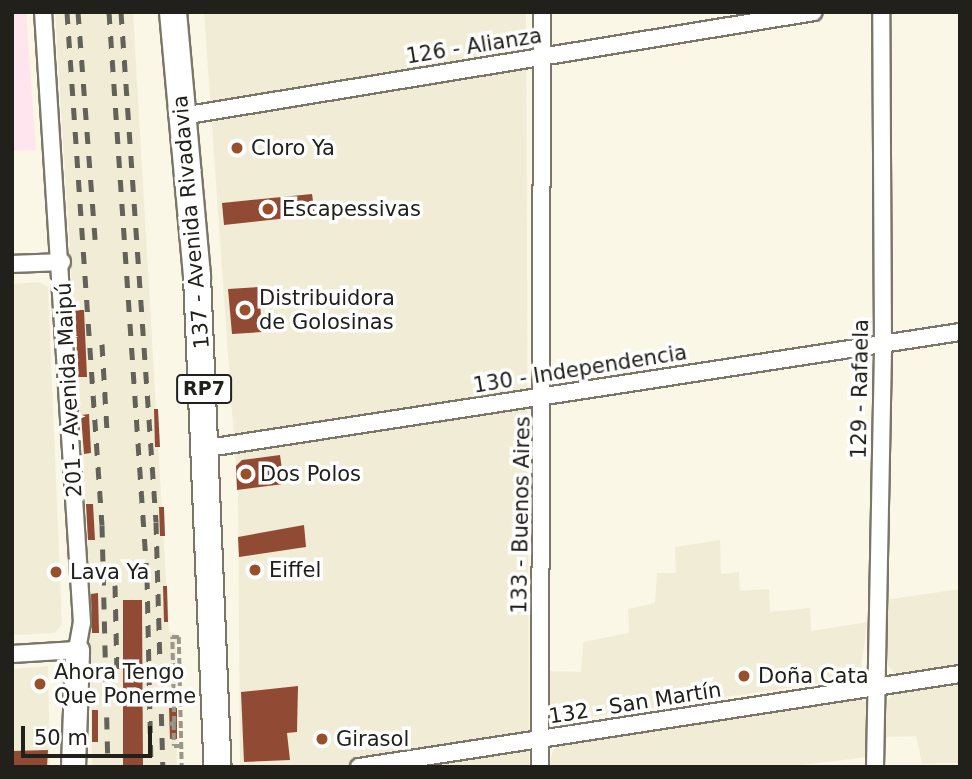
<!DOCTYPE html>
<html>
<head>
<meta charset="utf-8">
<style>
  body { margin:0 }
  #map { position:relative; width:972px; height:779px; overflow:hidden; background:#faf7e7; font-family:"DejaVu Sans",sans-serif }
  div>[style] { position:absolute }
  [style*='--x'] { left:calc(var(--x)*1px); top:calc(var(--y)*1px); width:calc(var(--w)*1px); rotate:calc(var(--a)*1deg) }
  .built>* { inset:0; background:#f1ecd5 }
  .education>* { inset:0; background:#fee5ee }
  .building>* { inset:0; background:#914b35 }
  .path>* { height:3.5px; margin-top:-1.75px; transform-origin:0; background:repeating-linear-gradient(90deg,#99968b 0 7px,transparent 0 10.5px) }
  .roads { filter:drop-shadow(2px 0 #7a776a) drop-shadow(-2px 0 #7a776a) drop-shadow(0 2px #7a776a) drop-shadow(0 -2px #7a776a) }
  .street>* { height:16px; margin:-8px; padding:0 8px; transform-origin:8px; border-radius:8px; background:#fff }
  .secondary>* { height:23px; margin:-11.5px; padding:0 11.5px; transform-origin:11.5px; border-radius:11.5px; background:#fff }
  .primary>* { height:26px; margin:-13px; padding:0 13px; transform-origin:13px; border-radius:13px; background:#fff }
  .rail>* { height:5px; margin-top:-2.5px; transform-origin:0; background:repeating-linear-gradient(90deg,#636259 0 12px,transparent 0 24px) }
  .dots>* { width:19px; height:19px; translate:-50% -50%; box-sizing:border-box; border:4px solid #fff; border-radius:50% }
  span { translate:-50% -50%; white-space:nowrap; text-align:center; line-height:1.15; -webkit-text-stroke:7px #fff; paint-order:stroke }
  .shield-label span { padding:2px 5px; background:#fff; border:2px solid; border-radius:5px; -webkit-text-stroke-width:0 }
  .shield-label { font-size:19px; color:#21201b; font-weight:700 }
  .street-label { font-size:21px; color:#21201b }
  .poi-label { font-size:21px; color:#21201b }
  .left { translate:0 -50%; text-align:left }
  .frame { position:absolute; inset:0; border:14px solid #21201b; pointer-events:none }
  .scale { position:absolute; left:21px; top:726px; width:131px; height:32px; box-sizing:border-box; border:4px solid #21201b; border-top:0; padding-left:9px; font-size:21px; line-height:24px; white-space:nowrap; color:#21201b; -webkit-text-stroke:5px #fff; paint-order:stroke }
</style>
</head>
<body>
<div id="map">
  <div class="built">
    <i style="clip-path:polygon(55px 12px,133px 12px,169px 632px,176px 634px,177px 767px,92px 767px,88px 544px)"></i>
    <i style="clip-path:polygon(204px 12px,526px 12px,529px 767px,240px 767px,238px 496px)"></i>
    <i style="clip-path:polygon(39px 282px,48px 287px,62px 624px,55px 633px,12px 635px,12px 284px)"></i>
    <i style="clip-path:polygon(720px 540px,721px 574px,739px 572px,740px 591px,769px 589px,770px 612px,810px 608px,811px 631px,867px 622px,860px 677px,552px 723px,546px 717px,546px 671px,581px 672px,583px 642px,629px 633px,628px 609px,655px 603px,657px 573px,676px 573px,675px 547px)"></i>
    <i style="clip-path:polygon(960px 589px,960px 665px,894px 673px,885px 662px,885px 600px)"></i>
    <i style="clip-path:polygon(48px 666px,50px 767px,12px 767px,12px 669px)"></i>
    <i style="clip-path:polygon(960px 682px,960px 763px,922px 764px,916px 736px,885px 737px,887px 702px,894px 693px)"></i>
    <i style="clip-path:polygon(858px 697px,869px 704px,868px 757px,785px 767px,549px 767px,553px 750px,561px 745px)"></i>
  </div>
  <div class="education">
    <i style="clip-path:polygon(12px 12px,26px 12px,36px 150px,12px 151px)"></i>
  </div>
  <div class="building">
    <i style="clip-path:polygon(312px 194px,315px 215px,224px 225px,222px 203px)"></i>
    <i style="clip-path:polygon(259px 287px,262px 332px,232px 334px,228px 289px)"></i>
    <i style="clip-path:polygon(75px 310px,84px 310px,87px 377px,78px 377px)"></i>
    <i style="clip-path:polygon(154px 409px,158px 409px,160px 447px,155px 447px)"></i>
    <i style="clip-path:polygon(89px 414px,91px 453px,84px 454px,81px 415px)"></i>
    <i style="clip-path:polygon(280px 455px,284px 484px,237px 490px,236px 466px,242px 460px)"></i>
    <i style="clip-path:polygon(86px 504px,93px 504px,95px 540px,88px 540px)"></i>
    <i style="clip-path:polygon(159px 507px,164px 507px,165px 536px,160px 536px)"></i>
    <i style="clip-path:polygon(304px 525px,306px 547px,239px 557px,238px 537px)"></i>
    <i style="clip-path:polygon(163px 586px,167px 586px,168px 622px,164px 622px)"></i>
    <i style="clip-path:polygon(98px 593px,99px 633px,92px 633px,91px 594px)"></i>
    <i style="clip-path:polygon(123px 600px,142px 600px,143px 767px,123px 767px)"></i>
    <i style="clip-path:polygon(298px 686px,297px 732px,287px 733px,290px 760px,244px 762px,241px 692px)"></i>
    <i style="clip-path:polygon(169px 708px,177px 708px,177px 739px,170px 739px)"></i>
    <i style="clip-path:polygon(92px 710px,98px 710px,98px 742px,92px 742px)"></i>
    <i style="clip-path:polygon(48px 750px,47px 767px,12px 767px,12px 751px)"></i>
  </div>
  <div class="path">
    <i style="--x:174;--y:723;--w:23;--a:90"></i>
    <i style="--x:174;--y:746;--w:8;--a:0"></i>
    <i style="--x:169;--y:724;--w:5;--a:-11"></i>
    <i style="--x:174;--y:723;--w:86;--a:-91.3"></i>
    <i style="--x:172;--y:637;--w:7;--a:0"></i>
    <i style="--x:179;--y:637;--w:130;--a:88.7"></i>
  </div>
  <div class="roads">
    <div class="street">
      <i style="--x:182;--y:116;--w:640;--a:-9.34"></i>
      <i style="--x:12;--y:264;--w:50;--a:-2.3"></i>
      <i style="--x:208;--y:448;--w:761;--a:-8.77"></i>
      <i style="--x:12;--y:654;--w:65;--a:-3.5"></i>
      <i style="--x:77;--y:650;--w:27;--a:-80"></i>
      <i style="--x:82;--y:623;--w:612;--a:-93.65"></i>
      <i style="--x:359;--y:767;--w:608;--a:-8.8"></i>
      <i style="--x:540;--y:767;--w:755;--a:-89.85"></i>
      <i style="--x:875;--y:767;--w:423;--a:-88.9"></i>
      <i style="--x:883;--y:344;--w:332;--a:-90.3"></i>
    </div>
    <div class="secondary">
      <i style="--x:73;--y:767;--w:117;--a:-88"></i>
    </div>
    <div class="primary">
      <i style="--x:173;--y:12;--w:265;--a:84.8"></i>
      <i style="--x:197;--y:276;--w:491;--a:87.6"></i>
    </div>
  </div>
  <div class="rail">
    <i style="--x:67;--y:12;--w:514;--a:86.1"></i>
    <i style="--x:102;--y:525;--w:242;--a:88.6"></i>
    <i style="--x:78;--y:12;--w:228;--a:85.7"></i>
    <i style="--x:109;--y:12;--w:566;--a:86.15"></i>
    <i style="--x:147;--y:577;--w:190;--a:88.8"></i>
    <i style="--x:121;--y:12;--w:511;--a:86.07"></i>
    <i style="--x:156;--y:522;--w:245;--a:88.4"></i>
    <i style="--x:102;--y:344;--w:87;--a:86.7"></i>
    <i style="--x:115;--y:585;--w:87;--a:88.7"></i>
  </div>
  <div class="dots">
    <i style="left:237px;top:148px;background:#975029"></i>
    <i style="left:268px;top:209px;background:#975029"></i>
    <i style="left:245px;top:310px;background:#975029"></i>
    <i style="left:246px;top:474px;background:#975029"></i>
    <i style="left:255px;top:570px;background:#975029"></i>
    <i style="left:56px;top:572px;background:#975029"></i>
    <i style="left:744px;top:676px;background:#975029"></i>
    <i style="left:40px;top:684px;background:#975029"></i>
    <i style="left:322px;top:739px;background:#975029"></i>
  </div>
  <div class="shield-label">
    <span style="left:204px;top:389px">RP7</span>
  </div>
  <div class="street-label">
    <span style="left:474px;top:46px;rotate:-9deg">126 - Alianza</span>
    <span style="left:191px;top:222px;rotate:-95deg">137 - Avenida Rivadavia</span>
    <span style="left:580px;top:369px;rotate:-9deg">130 - Independencia</span>
    <span style="left:860px;top:389px;rotate:-89deg">129 - Rafaela</span>
    <span style="left:69px;top:390px;rotate:-93deg">201 - Avenida Maipú</span>
    <span style="left:521px;top:515px;rotate:-89deg">133 - Buenos Aires</span>
    <span style="left:635px;top:703px;rotate:-9deg">132 - San Martín</span>
  </div>
  <div class="poi-label">
    <span class="left" style="left:251px;top:148px">Cloro Ya</span>
    <span class="left" style="left:282px;top:209px">Escapessivas</span>
    <span class="left" style="left:259px;top:310px">Distribuidora<br>de Golosinas</span>
    <span class="left" style="left:260px;top:474px">Dos Polos</span>
    <span class="left" style="left:269px;top:570px">Eiffel</span>
    <span class="left" style="left:70px;top:572px">Lava Ya</span>
    <span class="left" style="left:54px;top:684px">Ahora Tengo<br>Que Ponerme</span>
    <span class="left" style="left:758px;top:676px">Doña Cata</span>
    <span class="left" style="left:336px;top:739px">Girasol</span>
  </div>
  <div class="frame"></div>
  <div class="scale">50 m</div>
</div>
</body>
</html>
